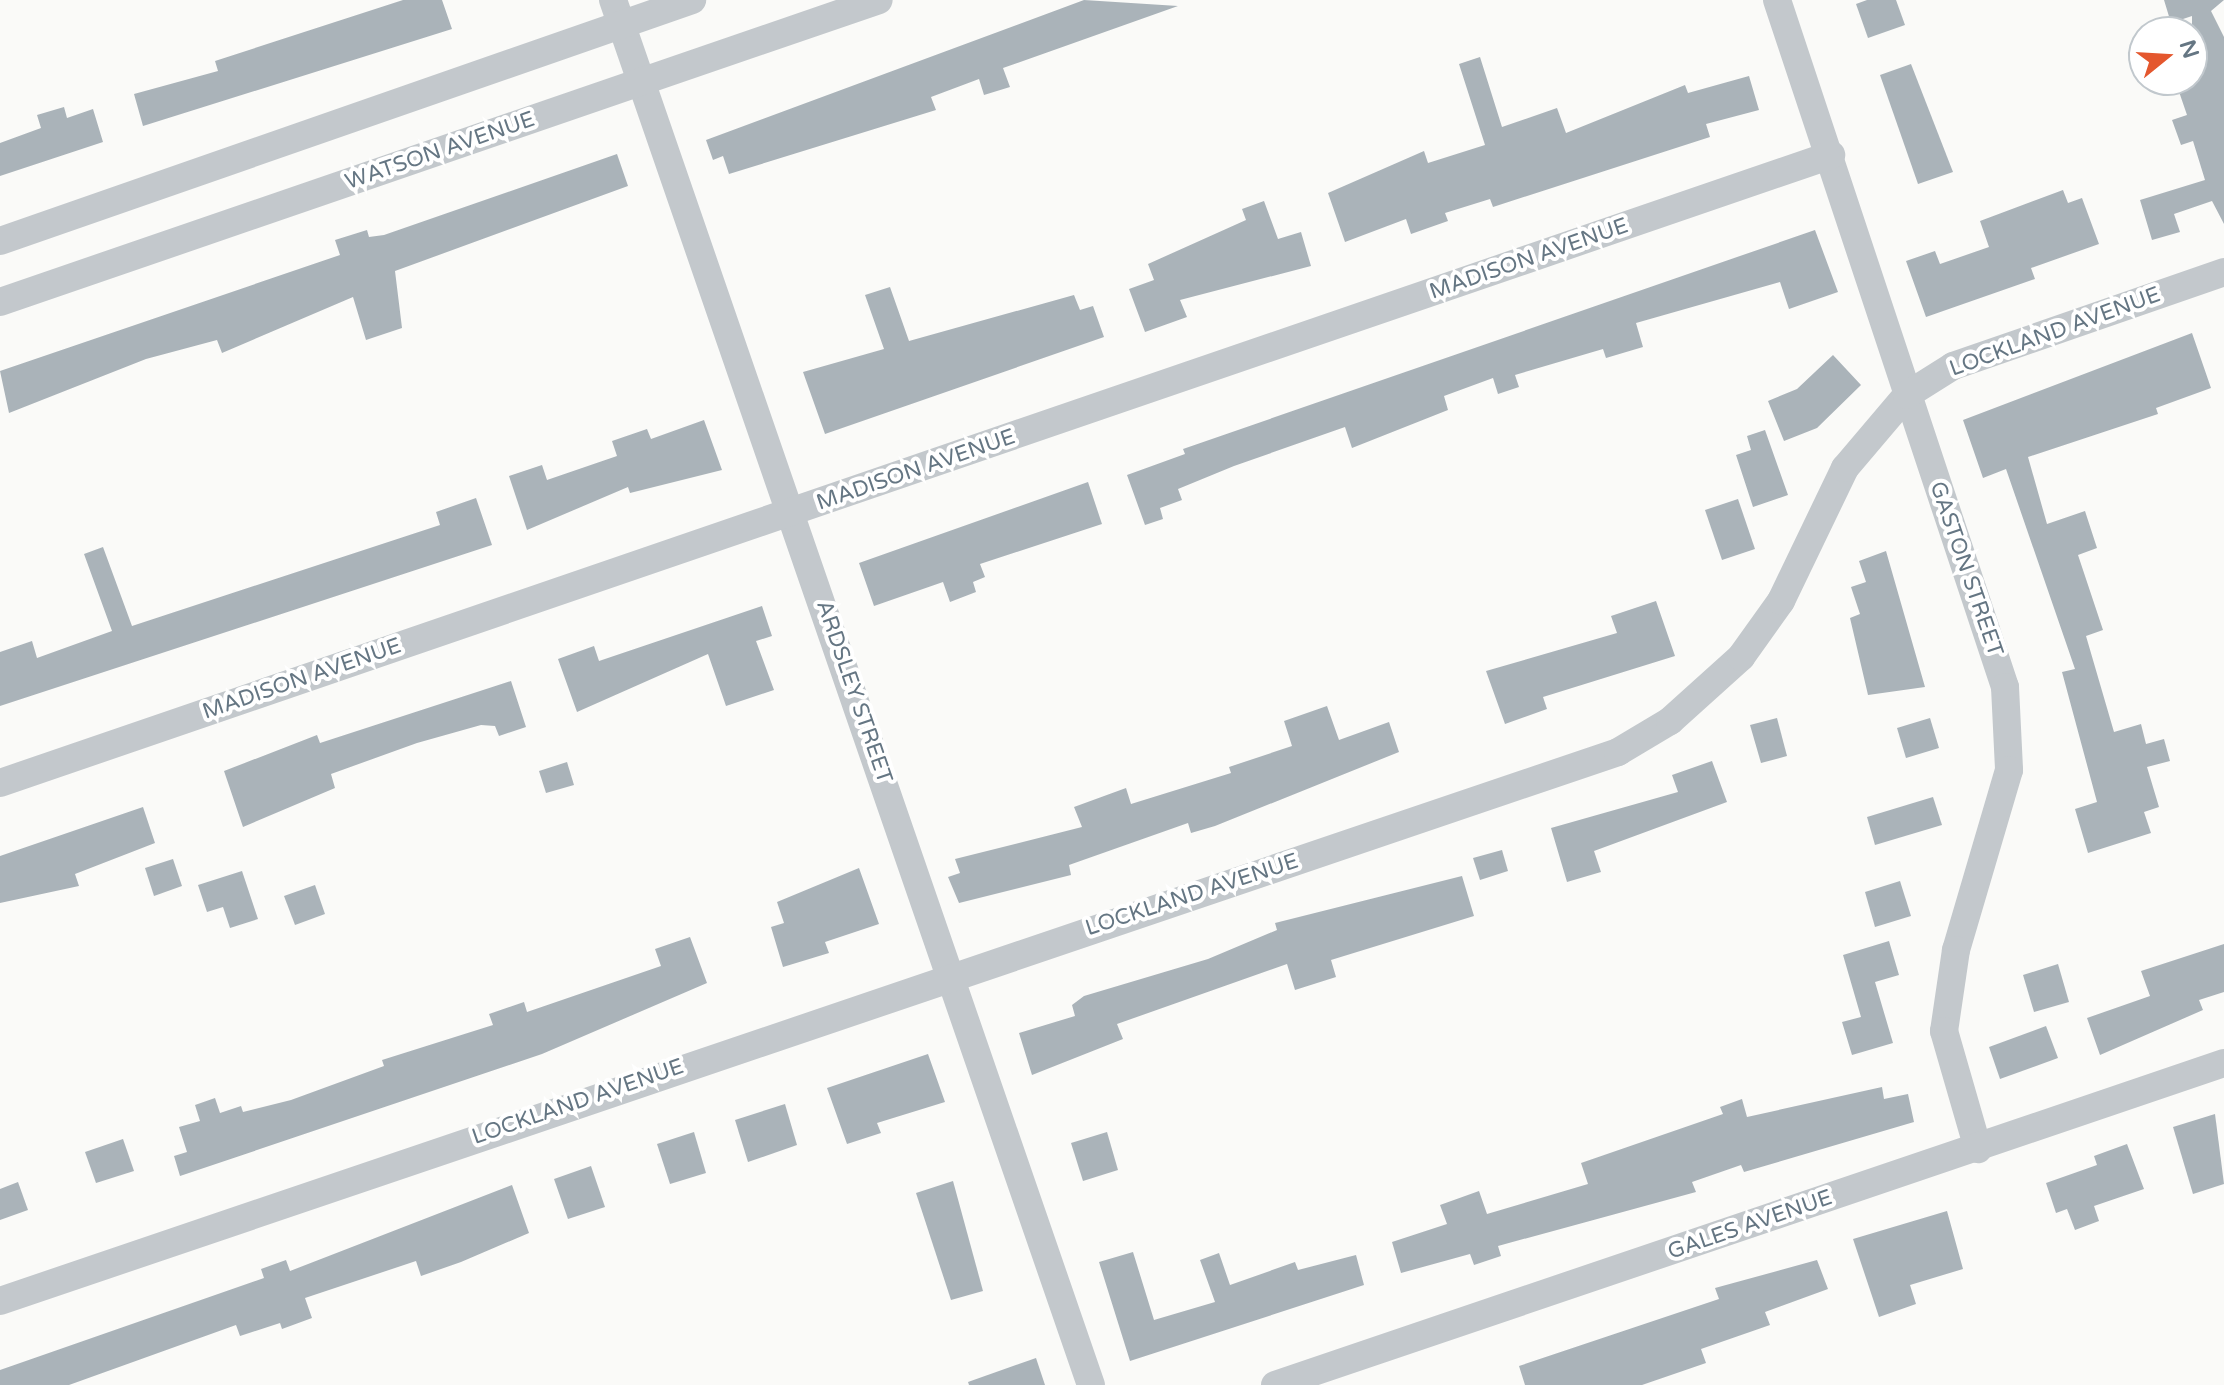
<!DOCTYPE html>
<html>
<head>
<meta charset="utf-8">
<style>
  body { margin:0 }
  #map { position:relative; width:2224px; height:1385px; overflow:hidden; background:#fafaf8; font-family:"Varela Round",sans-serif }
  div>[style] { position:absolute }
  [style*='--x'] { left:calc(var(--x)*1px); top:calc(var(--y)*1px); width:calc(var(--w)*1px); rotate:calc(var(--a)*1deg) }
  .building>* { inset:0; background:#aab3b9 }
  .minor>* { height:28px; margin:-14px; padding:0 14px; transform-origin:14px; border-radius:14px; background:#c3c8cc }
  span { translate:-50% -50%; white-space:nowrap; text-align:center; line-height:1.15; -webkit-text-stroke:8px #fff; paint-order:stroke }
  .street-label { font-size:22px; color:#657683 }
  .north { position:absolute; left:2128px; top:16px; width:80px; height:80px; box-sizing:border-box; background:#fff; border:2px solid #c1c8cd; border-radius:50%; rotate:72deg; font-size:22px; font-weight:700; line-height:32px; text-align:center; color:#657683 }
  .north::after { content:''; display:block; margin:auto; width:28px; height:36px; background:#e4572e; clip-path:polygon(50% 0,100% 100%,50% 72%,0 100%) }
</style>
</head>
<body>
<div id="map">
  <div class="building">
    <i style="clip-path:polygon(403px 0,442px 0,452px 29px,143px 126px,134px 94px,218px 71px,215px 61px)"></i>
    <i style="clip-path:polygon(1084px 0,1178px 6px,1003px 68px,1010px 87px,984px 95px,979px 79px,931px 97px,936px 110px,729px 174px,723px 156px,713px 160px,706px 140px)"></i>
    <i style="clip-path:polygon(1867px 0,1896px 0,1905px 25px,1868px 38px,1856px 4px)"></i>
    <i style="clip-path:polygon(2164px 0,2224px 0,2211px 11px,2224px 37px,2224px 224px,2212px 201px,2174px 214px,2180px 232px,2152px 240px,2140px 200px,2205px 180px,2193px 141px,2181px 145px,2172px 120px,2187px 115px,2175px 80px,2192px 80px,2192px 16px,2171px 23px)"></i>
    <i style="clip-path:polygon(1480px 57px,1502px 127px,1557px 108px,1566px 133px,1685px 85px,1688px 93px,1749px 76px,1759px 110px,1706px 124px,1710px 137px,1493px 207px,1490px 199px,1445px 213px,1448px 221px,1411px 234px,1406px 219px,1345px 242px,1328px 193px,1424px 151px,1428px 163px,1485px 145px,1459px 64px)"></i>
    <i style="clip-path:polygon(1911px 64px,1953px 172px,1918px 184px,1880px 75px)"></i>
    <i style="clip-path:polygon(64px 107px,67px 118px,93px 109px,103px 142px,0 176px,0 143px,41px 128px,37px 115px)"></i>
    <i style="clip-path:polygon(617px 154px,628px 186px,395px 271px,402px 328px,366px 340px,353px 297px,222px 353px,217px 340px,146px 359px,9px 413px,0 371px,340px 255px,335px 240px,367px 230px,369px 237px,384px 235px)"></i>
    <i style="clip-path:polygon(2063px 190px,2068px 203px,2082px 198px,2099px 244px,2031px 268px,2035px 279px,1926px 317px,1906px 261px,1935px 251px,1940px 264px,1989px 247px,1980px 221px)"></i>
    <i style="clip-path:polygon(1264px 201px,1278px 239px,1301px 232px,1311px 266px,1180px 300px,1187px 317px,1145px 332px,1129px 289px,1154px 280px,1148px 264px,1246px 220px,1242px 209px)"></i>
    <i style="clip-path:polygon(1815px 230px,1838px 292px,1789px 309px,1780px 282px,1636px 323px,1643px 347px,1606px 358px,1603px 349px,1515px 375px,1519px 387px,1498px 394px,1493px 378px,1444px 396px,1448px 410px,1352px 448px,1345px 427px,1234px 466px,1178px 489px,1182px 500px,1160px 508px,1163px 519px,1145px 525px,1127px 475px,1185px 454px,1183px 449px)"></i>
    <i style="clip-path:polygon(890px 287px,909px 341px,1074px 295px,1080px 310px,1093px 306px,1104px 337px,825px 434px,803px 372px,884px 349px,865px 295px)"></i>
    <i style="clip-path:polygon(2192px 333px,2211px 388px,2156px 408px,2158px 414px,2028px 457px,2047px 524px,2085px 511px,2097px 548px,2078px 555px,2103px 630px,2086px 636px,2114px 732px,2141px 724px,2146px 744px,2164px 739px,2170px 761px,2147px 767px,2159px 807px,2144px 812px,2151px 833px,2088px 853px,2075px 809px,2097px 802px,2062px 672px,2075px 669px,2006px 469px,1983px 478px,1963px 420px)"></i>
    <i style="clip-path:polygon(1833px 355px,1861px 385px,1817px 428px,1784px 441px,1768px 401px,1797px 389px)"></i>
    <i style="clip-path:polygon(704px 420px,722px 470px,630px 493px,628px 487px,527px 530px,509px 476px,542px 465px,547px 480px,617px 456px,612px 441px,647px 429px,651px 439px)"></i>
    <i style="clip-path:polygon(1765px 430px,1788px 495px,1753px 507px,1736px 455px,1751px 450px,1747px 436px)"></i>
    <i style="clip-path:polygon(1088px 482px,1102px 524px,980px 564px,985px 577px,973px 582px,976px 592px,950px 602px,943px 582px,874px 606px,859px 563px)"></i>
    <i style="clip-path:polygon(476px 498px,492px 545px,0 706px,0 652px,32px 641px,37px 658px,112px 631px,84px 554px,103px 547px,132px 626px,440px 525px,436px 512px)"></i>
    <i style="clip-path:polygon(1738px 499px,1755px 549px,1722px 560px,1705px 510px)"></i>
    <i style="clip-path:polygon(1886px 551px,1925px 687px,1868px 695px,1850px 618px,1860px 614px,1851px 587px,1866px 582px,1859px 561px)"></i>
    <i style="clip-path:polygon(1656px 601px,1675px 656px,1543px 697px,1547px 709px,1505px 724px,1486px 671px,1617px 633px,1611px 616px)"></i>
    <i style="clip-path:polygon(762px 606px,772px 636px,756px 641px,774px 690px,726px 706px,708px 654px,577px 712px,558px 659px,594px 646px,599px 661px)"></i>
    <i style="clip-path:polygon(511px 681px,526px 727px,499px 736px,495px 726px,481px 725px,417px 743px,331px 774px,335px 788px,243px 827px,224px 771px,317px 735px,320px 743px)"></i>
    <i style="clip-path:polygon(1327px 706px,1339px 740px,1389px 722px,1399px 752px,1215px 826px,1191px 833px,1188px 823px,1069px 865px,1071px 875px,959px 903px,948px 877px,960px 873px,955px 859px,1082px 827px,1074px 807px,1126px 788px,1131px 804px,1231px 773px,1229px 767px,1292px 746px,1284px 721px)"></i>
    <i style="clip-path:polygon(1777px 718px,1787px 756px,1761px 763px,1750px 725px)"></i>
    <i style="clip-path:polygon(1930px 718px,1939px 748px,1906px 758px,1897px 728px)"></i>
    <i style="clip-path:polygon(1712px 761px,1727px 802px,1594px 851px,1601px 872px,1567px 882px,1551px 828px,1678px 792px,1672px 775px)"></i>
    <i style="clip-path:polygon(567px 762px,574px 785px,546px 793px,539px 771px)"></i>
    <i style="clip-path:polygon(1933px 797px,1942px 825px,1875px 845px,1867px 817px)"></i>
    <i style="clip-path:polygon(143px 807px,155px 843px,75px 874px,79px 886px,0 903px,0 856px)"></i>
    <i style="clip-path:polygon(1502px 850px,1508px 871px,1480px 880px,1473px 858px)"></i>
    <i style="clip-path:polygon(173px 859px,182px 886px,154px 896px,145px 868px)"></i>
    <i style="clip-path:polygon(859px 868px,879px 924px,825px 942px,829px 953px,783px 967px,771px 927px,784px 923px,777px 902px)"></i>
    <i style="clip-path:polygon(242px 871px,258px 919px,230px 928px,223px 907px,207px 912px,198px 885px)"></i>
    <i style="clip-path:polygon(1462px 876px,1474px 916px,1331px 960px,1336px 977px,1295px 990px,1287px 964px,1117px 1024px,1123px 1039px,1032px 1075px,1019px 1033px,1075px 1016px,1072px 1005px,1084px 996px,1208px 959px,1277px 930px,1275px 923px)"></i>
    <i style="clip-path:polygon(1900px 881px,1911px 916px,1875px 927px,1865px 892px)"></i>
    <i style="clip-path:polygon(315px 885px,325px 914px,295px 925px,284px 896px)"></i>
    <i style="clip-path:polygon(690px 937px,707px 983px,542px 1054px,180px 1176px,174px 1156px,187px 1152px,179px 1127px,200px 1121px,195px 1105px,215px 1098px,220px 1113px,241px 1106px,243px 1112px,291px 1100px,384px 1066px,382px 1060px,493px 1025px,489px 1014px,524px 1002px,527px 1012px,661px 966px,655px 949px)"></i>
    <i style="clip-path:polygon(1889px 941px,1899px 975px,1875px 982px,1893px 1043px,1852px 1055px,1842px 1022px,1861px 1017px,1843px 955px)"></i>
    <i style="clip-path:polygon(2224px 944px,2224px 992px,2199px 1000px,2203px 1010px,2100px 1055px,2087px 1018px,2150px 996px,2141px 971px)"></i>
    <i style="clip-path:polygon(2058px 964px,2069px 1002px,2034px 1012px,2023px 975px)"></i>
    <i style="clip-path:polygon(2046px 1026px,2058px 1058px,2000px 1079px,1989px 1047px)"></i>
    <i style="clip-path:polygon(928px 1054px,945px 1102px,877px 1123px,881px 1133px,847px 1144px,827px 1088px)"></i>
    <i style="clip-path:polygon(1882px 1087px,1884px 1099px,1908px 1094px,1914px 1122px,1744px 1172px,1741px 1165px,1692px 1182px,1696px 1192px,1498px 1246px,1501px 1256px,1474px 1265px,1470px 1254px,1401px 1273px,1392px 1242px,1447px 1224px,1440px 1205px,1479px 1191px,1487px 1214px,1588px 1184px,1581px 1163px,1723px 1114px,1720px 1107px,1742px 1099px,1747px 1117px)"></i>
    <i style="clip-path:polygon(785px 1104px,797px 1145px,748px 1162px,735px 1120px)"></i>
    <i style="clip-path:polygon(2215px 1114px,2224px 1184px,2193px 1194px,2173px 1127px)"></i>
    <i style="clip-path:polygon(694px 1132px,706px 1173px,670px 1184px,657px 1144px)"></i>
    <i style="clip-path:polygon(1107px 1132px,1118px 1170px,1083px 1181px,1071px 1143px)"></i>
    <i style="clip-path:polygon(123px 1139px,134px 1171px,96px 1183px,85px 1152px)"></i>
    <i style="clip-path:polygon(2127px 1144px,2144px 1189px,2094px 1206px,2099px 1221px,2075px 1230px,2067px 1209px,2056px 1213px,2046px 1183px,2097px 1165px,2094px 1156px)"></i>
    <i style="clip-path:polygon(591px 1166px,605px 1207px,568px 1219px,554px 1179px)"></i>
    <i style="clip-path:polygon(953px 1181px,983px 1291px,951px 1300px,916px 1193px)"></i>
    <i style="clip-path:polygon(18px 1182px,28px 1210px,0 1220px,0 1189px)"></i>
    <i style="clip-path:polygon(512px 1185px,529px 1233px,461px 1262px,421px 1276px,416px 1261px,305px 1298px,312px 1318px,282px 1329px,280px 1323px,240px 1336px,236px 1325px,69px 1385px,0 1385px,0 1370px,264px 1278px,261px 1269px,286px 1260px,290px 1271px)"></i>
    <i style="clip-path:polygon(1947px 1211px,1963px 1269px,1910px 1285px,1916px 1304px,1879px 1317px,1853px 1239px)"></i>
    <i style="clip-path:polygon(1133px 1252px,1154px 1320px,1215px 1302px,1200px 1260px,1219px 1253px,1230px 1285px,1295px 1262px,1298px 1270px,1356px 1255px,1364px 1285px,1130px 1361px,1099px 1262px)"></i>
    <i style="clip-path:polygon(1817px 1260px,1828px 1289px,1765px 1312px,1770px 1325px,1701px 1349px,1706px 1363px,1642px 1385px,1525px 1385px,1519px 1366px,1719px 1299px,1715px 1288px)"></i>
    <i style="clip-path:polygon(1036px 1358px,1045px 1385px,969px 1385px,968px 1382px)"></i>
  </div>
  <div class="minor">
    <i style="--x:613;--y:0;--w:1465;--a:70.96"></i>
    <i style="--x:1777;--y:0;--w:724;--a:71.64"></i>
    <i style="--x:2005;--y:687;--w:83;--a:87.2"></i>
    <i style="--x:2009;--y:770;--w:188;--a:106.4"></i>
    <i style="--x:1956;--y:950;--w:82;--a:98.4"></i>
    <i style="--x:1944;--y:1031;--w:123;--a:73.9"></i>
    <i style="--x:0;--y:241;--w:733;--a:-19.2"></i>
    <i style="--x:0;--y:302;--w:929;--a:-18.96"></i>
    <i style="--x:0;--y:783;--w:1936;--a:-18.93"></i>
    <i style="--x:0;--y:1301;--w:1709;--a:-18.74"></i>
    <i style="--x:1618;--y:752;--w:61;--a:-30.8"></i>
    <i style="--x:1670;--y:721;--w:96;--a:-42"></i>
    <i style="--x:1741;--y:657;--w:69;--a:-54.5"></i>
    <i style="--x:1781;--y:601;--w:148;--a:-64.3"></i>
    <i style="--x:1845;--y:468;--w:96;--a:-49.7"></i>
    <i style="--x:1907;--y:395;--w:54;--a:-32.2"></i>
    <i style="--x:1953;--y:366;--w:287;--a:-19.1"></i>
    <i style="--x:1275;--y:1385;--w:1002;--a:-18.74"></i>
  </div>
  <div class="street-label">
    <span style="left:440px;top:151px;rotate:-19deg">WATSON AVENUE</span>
    <span style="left:1529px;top:259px;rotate:-19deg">MADISON AVENUE</span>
    <span style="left:2055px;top:332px;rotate:-20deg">LOCKLAND AVENUE</span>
    <span style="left:916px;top:470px;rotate:-19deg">MADISON AVENUE</span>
    <span style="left:1966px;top:569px;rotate:71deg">GASTON STREET</span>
    <span style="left:302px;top:679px;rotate:-19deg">MADISON AVENUE</span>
    <span style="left:854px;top:692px;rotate:71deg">ARDSLEY STREET</span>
    <span style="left:1192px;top:895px;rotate:-18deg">LOCKLAND AVENUE</span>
    <span style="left:578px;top:1102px;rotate:-19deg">LOCKLAND AVENUE</span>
    <span style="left:1750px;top:1225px;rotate:-19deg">GALES AVENUE</span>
  </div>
  <div class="north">N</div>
</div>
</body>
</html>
